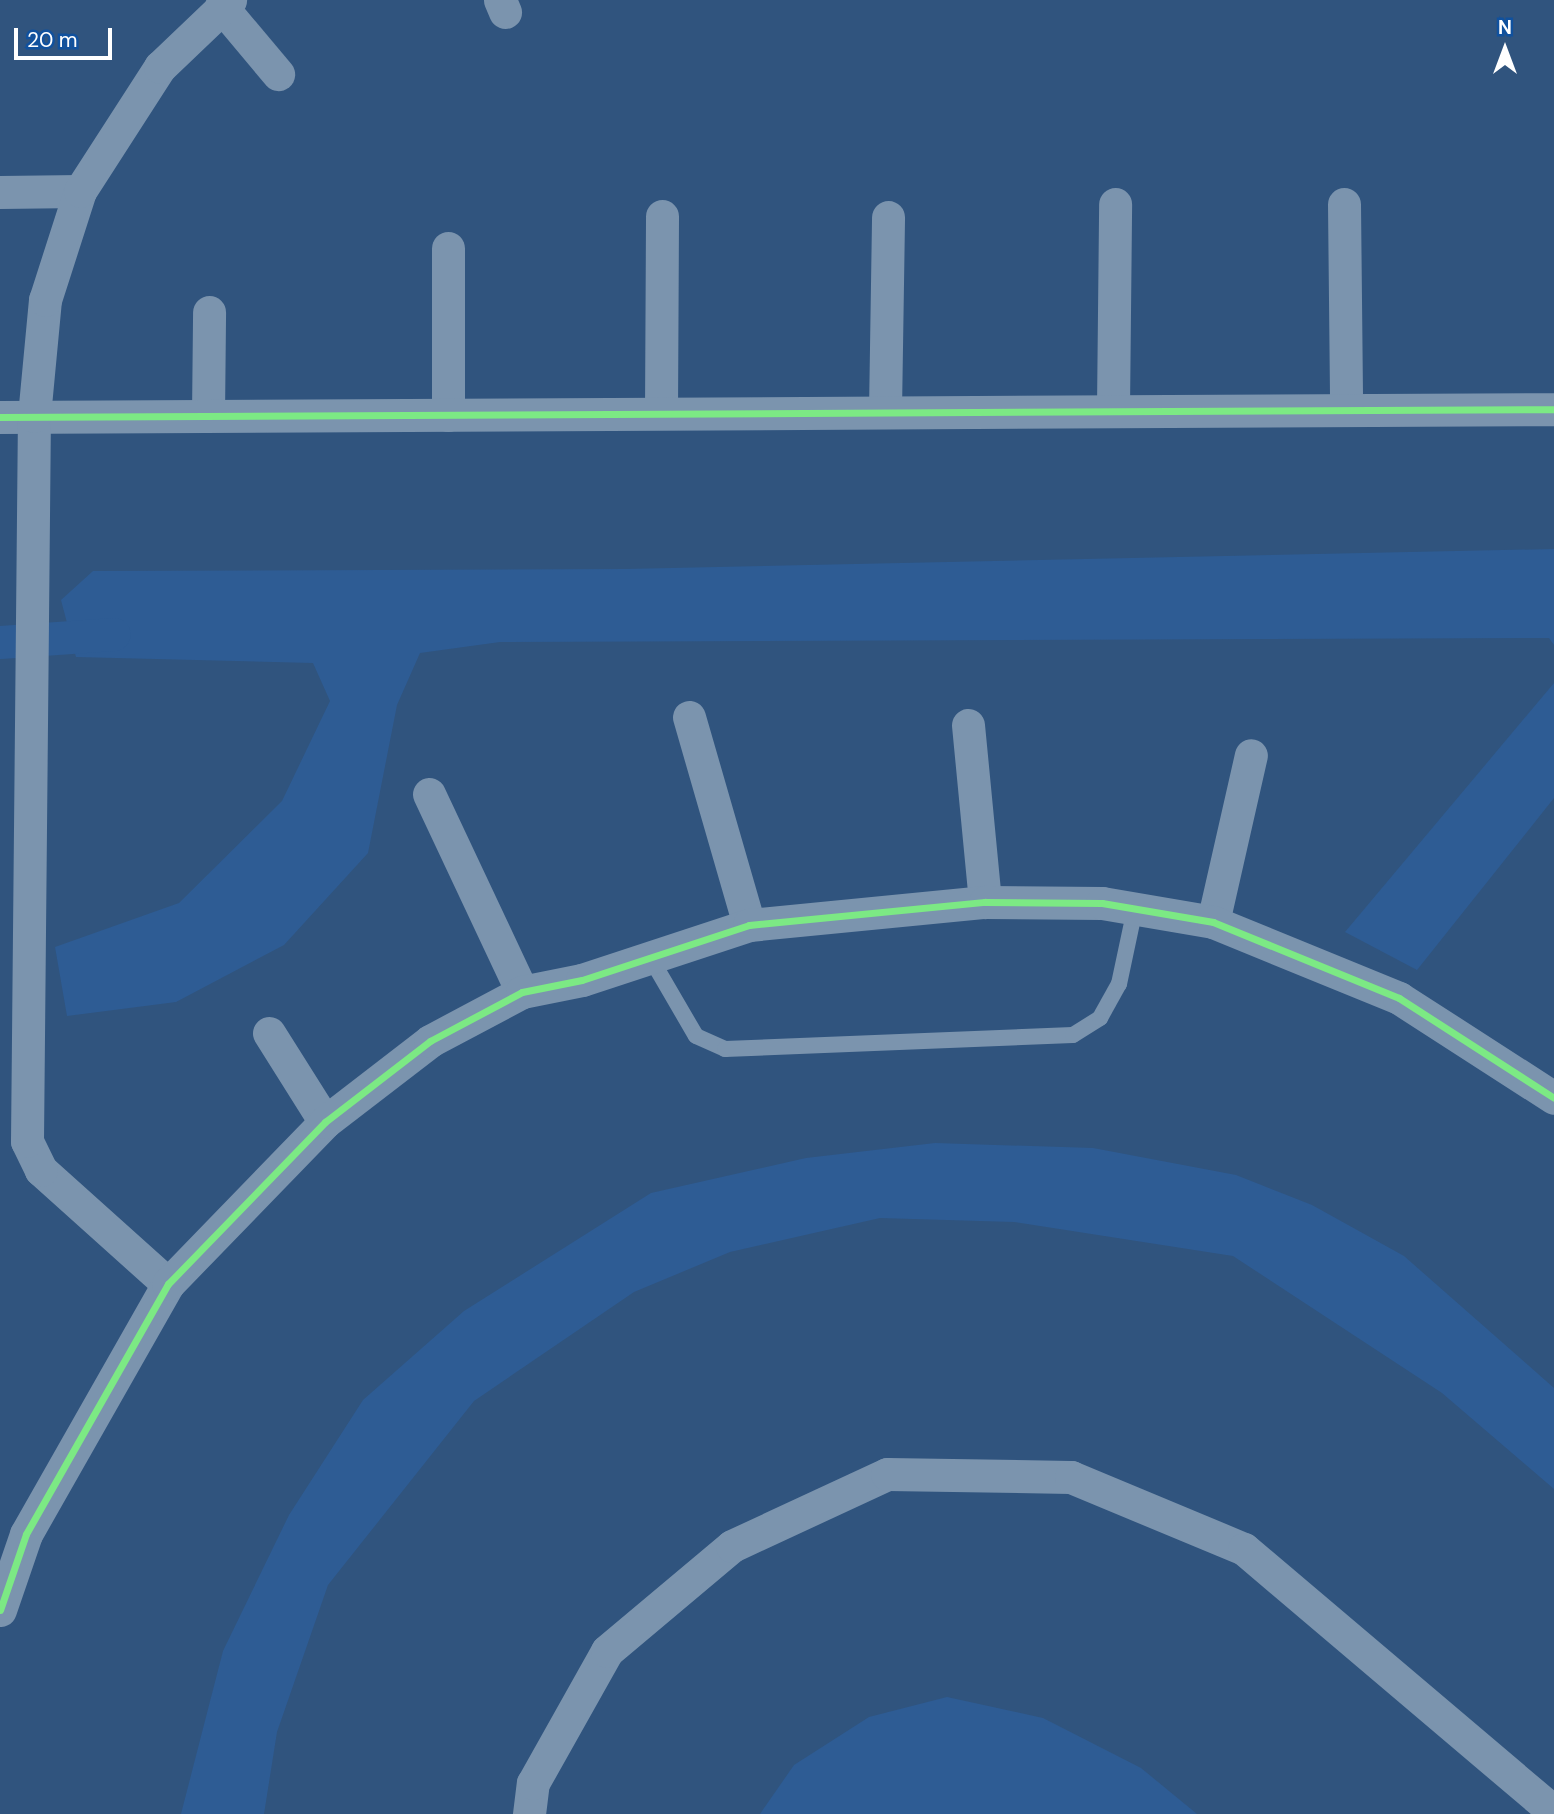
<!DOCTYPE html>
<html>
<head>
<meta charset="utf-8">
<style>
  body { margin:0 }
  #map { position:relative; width:1554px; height:1814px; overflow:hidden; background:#30547e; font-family:"DM Sans",sans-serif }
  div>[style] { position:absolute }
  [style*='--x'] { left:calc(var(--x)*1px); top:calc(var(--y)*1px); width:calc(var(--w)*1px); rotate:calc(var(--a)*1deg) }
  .water>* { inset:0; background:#2e5c94 }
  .canal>* { height:33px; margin:-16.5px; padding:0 16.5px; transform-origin:16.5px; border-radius:16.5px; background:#2e5c94 }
  .lane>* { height:16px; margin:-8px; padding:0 8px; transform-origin:8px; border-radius:8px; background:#7b94ae }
  .street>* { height:33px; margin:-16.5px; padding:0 16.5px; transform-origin:16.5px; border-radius:16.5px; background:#7b94ae }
  .cycleway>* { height:7px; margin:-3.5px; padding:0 3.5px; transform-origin:3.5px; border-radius:3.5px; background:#7ce984 }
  span { translate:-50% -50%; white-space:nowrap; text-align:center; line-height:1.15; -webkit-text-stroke:6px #10519e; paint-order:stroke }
  .north { position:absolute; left:1470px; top:14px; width:70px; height:70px; -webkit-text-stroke:5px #10519e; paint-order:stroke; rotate:0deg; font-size:19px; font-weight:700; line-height:28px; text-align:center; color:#fff }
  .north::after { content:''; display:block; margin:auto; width:24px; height:32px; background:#fff; clip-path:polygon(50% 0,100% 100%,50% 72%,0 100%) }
  .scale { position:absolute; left:14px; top:28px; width:98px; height:32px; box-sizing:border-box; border:4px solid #fff; border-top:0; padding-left:9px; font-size:21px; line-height:24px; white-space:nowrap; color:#fff; -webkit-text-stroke:5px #10519e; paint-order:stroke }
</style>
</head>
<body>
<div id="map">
  <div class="water">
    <i style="clip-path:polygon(1554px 549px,1554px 645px,1549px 638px,500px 642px,420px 653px,397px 705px,368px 853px,284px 945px,176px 1002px,67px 1016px,55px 947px,179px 903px,282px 801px,330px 701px,313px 663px,76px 657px,61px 600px,93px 571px,626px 569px)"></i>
    <i style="clip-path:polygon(1554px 683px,1554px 798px,1417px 970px,1345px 932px)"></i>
    <i style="clip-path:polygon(935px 1143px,1093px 1148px,1236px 1175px,1312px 1205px,1404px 1256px,1554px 1388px,1554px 1489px,1442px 1393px,1233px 1256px,1014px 1222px,880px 1218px,730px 1252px,634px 1292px,474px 1401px,328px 1585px,277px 1732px,264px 1814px,181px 1814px,223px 1651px,289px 1515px,363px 1400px,464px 1311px,651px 1193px,806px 1158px)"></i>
    <i style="clip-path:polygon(947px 1697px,1043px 1718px,1141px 1768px,1197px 1814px,760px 1814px,794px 1765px,869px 1717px)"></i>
  </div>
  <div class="canal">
    <i style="--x:0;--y:642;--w:114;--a:-4"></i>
  </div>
  <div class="lane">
    <i style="--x:650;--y:957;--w:91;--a:59.8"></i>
    <i style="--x:696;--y:1036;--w:32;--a:24"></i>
    <i style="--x:725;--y:1049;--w:348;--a:-2.3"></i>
    <i style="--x:1073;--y:1035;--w:32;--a:-32"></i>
    <i style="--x:1100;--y:1018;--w:39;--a:-61"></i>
    <i style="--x:1119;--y:984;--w:77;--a:-78"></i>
  </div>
  <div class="street">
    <i style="--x:500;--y:0;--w:13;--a:67"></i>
    <i style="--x:221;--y:6;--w:89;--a:50"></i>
    <i style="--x:0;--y:192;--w:80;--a:-0.7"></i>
    <i style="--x:1344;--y:204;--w:206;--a:89.4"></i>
    <i style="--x:448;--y:248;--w:167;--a:90"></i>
    <i style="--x:1113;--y:408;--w:204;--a:-89.4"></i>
    <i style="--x:661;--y:411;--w:195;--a:-89.7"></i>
    <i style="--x:885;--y:411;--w:194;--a:-89.1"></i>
    <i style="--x:208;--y:415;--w:103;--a:-89.4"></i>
    <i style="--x:0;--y:417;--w:1554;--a:-0.29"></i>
    <i style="--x:689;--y:717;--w:216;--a:73.9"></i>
    <i style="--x:968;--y:725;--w:178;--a:84.5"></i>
    <i style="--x:429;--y:794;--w:219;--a:64.8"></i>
    <i style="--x:1213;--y:922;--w:171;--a:-77.2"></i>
    <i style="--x:269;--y:1033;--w:105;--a:57.8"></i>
    <i style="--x:168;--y:1284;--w:171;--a:-138.1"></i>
    <i style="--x:41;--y:1170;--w:32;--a:-116"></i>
    <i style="--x:27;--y:1141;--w:725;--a:-89.45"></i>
    <i style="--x:34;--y:416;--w:117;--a:-84.6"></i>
    <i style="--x:45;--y:300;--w:114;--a:-72.2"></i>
    <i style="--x:80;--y:191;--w:148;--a:-57.2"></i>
    <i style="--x:160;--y:67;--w:97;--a:-43.7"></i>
    <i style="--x:0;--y:1610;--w:80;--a:-71.1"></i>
    <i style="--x:26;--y:1534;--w:288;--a:-60.4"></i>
    <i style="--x:168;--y:1284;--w:226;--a:-45.9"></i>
    <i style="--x:325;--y:1122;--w:133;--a:-37.6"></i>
    <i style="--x:430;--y:1041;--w:104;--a:-28"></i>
    <i style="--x:522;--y:992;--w:61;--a:-11.3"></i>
    <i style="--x:582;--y:980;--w:176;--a:-18.2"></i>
    <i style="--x:749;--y:925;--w:237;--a:-5.6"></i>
    <i style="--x:985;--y:902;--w:117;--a:0.5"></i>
    <i style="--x:1102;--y:903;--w:113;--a:9.7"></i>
    <i style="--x:1213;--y:922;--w:201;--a:22.2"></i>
    <i style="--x:1399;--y:998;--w:184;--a:32.8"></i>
    <i style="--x:529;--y:1814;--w:31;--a:-83"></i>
    <i style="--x:533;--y:1783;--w:151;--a:-60.7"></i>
    <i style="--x:607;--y:1651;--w:163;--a:-40"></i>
    <i style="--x:732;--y:1546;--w:171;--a:-24.9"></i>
    <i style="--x:887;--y:1474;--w:184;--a:0.9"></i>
    <i style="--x:1071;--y:1477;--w:187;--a:22.6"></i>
    <i style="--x:1244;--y:1549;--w:407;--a:40.3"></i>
  </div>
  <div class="cycleway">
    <i style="--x:0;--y:417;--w:1554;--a:-0.29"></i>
    <i style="--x:0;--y:1610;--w:80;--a:-71.1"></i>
    <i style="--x:26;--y:1534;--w:288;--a:-60.4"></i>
    <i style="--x:168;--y:1284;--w:226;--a:-45.9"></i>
    <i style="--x:325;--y:1122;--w:133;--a:-37.6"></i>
    <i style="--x:430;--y:1041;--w:104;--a:-28"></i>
    <i style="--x:522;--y:992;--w:61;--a:-11.3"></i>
    <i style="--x:582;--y:980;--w:176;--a:-18.2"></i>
    <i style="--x:749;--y:925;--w:237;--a:-5.6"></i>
    <i style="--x:985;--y:902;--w:117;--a:0.5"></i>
    <i style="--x:1102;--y:903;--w:113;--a:9.7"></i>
    <i style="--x:1213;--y:922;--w:201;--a:22.2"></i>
    <i style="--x:1399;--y:998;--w:184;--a:32.8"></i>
  </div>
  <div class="north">N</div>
  <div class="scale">20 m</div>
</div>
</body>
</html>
